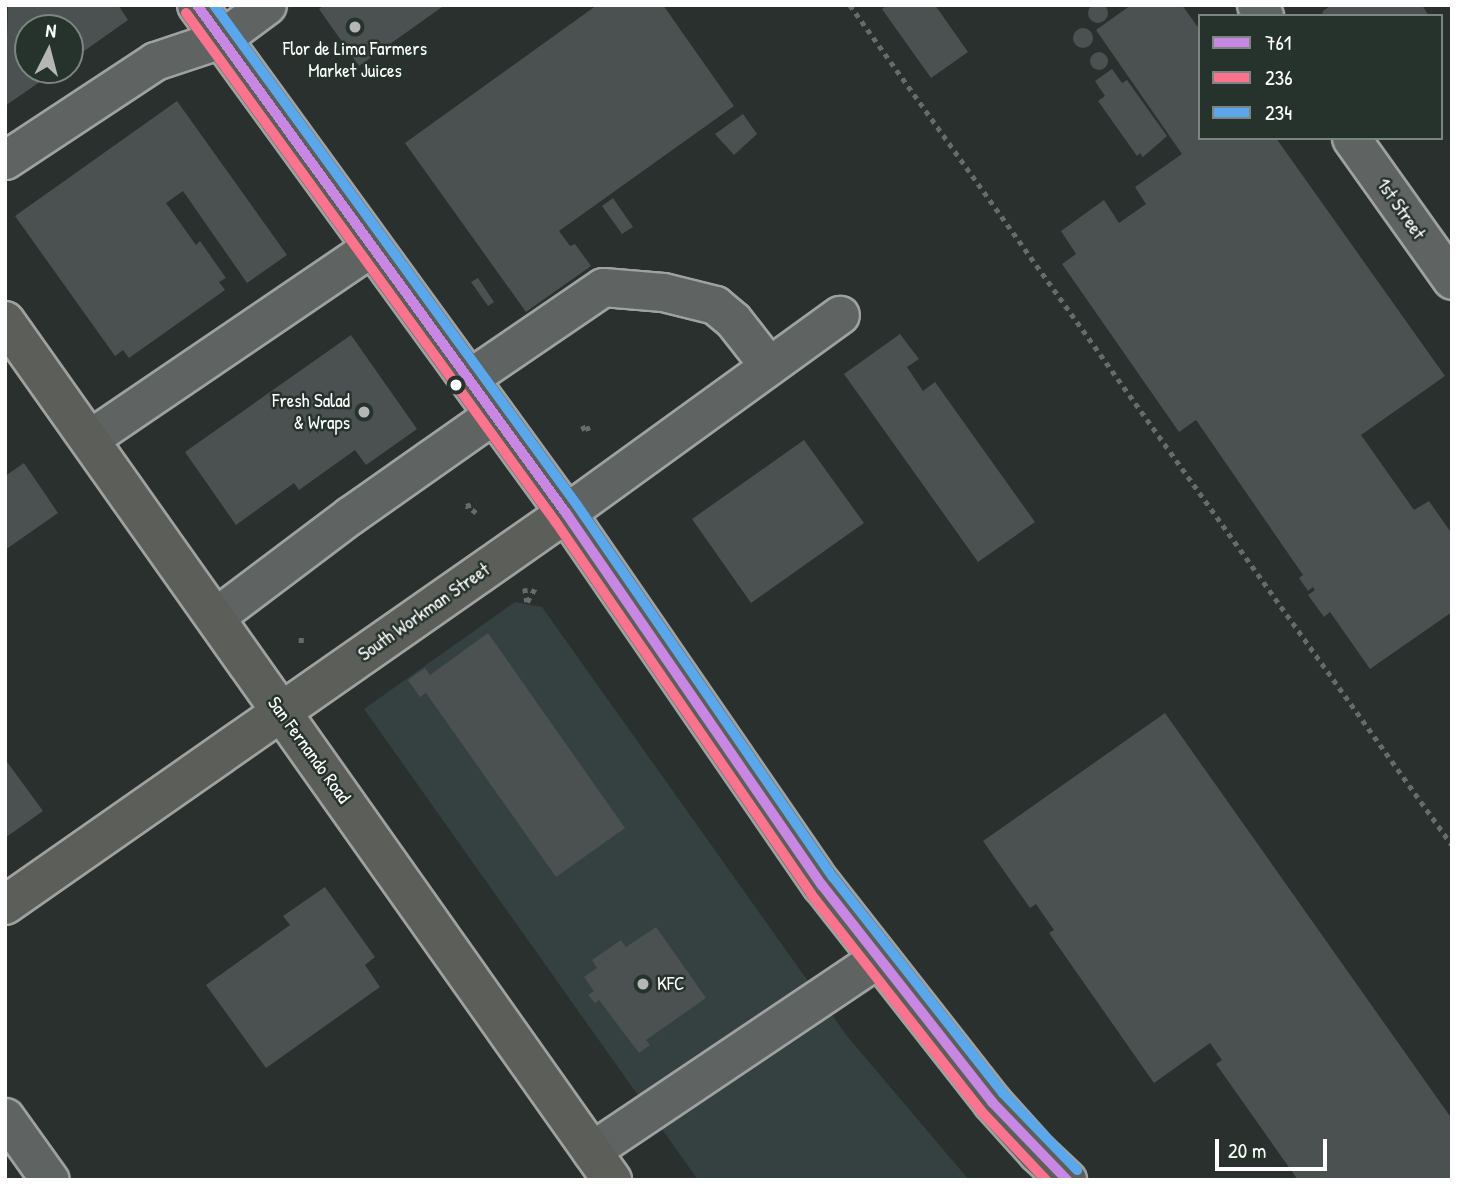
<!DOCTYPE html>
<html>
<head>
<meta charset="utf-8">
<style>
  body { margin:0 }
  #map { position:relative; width:1457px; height:1185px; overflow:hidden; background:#29302d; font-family:"Patrick Hand",sans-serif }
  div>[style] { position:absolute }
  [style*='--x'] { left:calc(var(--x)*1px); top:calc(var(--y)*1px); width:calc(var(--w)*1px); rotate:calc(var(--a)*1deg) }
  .built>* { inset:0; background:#354140 }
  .building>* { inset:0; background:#4b5051 }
  .round { border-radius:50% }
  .path>* { height:4.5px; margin-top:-2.25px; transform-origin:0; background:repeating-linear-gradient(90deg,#686c69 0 5px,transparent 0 10px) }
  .roads { filter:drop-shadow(2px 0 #9fa2a0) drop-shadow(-2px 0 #9fa2a0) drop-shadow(0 2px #9fa2a0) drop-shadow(0 -2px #9fa2a0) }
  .minor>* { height:37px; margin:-18.5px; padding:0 18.5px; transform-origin:18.5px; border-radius:18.5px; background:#5f6362 }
  .major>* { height:38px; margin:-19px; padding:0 19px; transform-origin:19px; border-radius:19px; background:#5c5e59 }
  .bus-1>* { height:10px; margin:-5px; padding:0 5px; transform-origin:5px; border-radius:5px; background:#c787e3 }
  .bus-2>* { height:10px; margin:-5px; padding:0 5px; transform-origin:5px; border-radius:5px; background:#fc738d }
  .bus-3>* { height:10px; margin:-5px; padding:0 5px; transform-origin:5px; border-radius:5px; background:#5aa8eb }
  .dots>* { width:19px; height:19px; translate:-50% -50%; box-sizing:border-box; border:4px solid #26332d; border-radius:50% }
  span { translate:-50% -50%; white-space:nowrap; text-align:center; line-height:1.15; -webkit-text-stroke:5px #26332d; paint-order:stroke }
  .poi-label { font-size:19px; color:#fff }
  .right { translate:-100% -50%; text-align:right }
  .left { translate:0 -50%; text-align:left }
  .street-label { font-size:19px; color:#fff }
  .frame { position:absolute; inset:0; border:7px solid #fff; pointer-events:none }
  .legend { position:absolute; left:1198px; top:14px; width:245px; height:126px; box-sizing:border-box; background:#26332d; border:2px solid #7d8581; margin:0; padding:9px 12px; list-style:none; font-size:21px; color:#fff }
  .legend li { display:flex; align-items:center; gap:14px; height:35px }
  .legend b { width:35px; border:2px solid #7d8581 }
  .north { position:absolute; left:14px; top:14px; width:70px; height:70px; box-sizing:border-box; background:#26332d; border:2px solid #7d8581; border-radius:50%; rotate:6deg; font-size:19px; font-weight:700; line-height:28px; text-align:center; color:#fff }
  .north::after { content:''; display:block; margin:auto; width:24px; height:32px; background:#b4b7b6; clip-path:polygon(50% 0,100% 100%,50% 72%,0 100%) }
  .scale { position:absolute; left:1215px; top:1139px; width:112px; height:32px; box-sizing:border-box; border:4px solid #fff; border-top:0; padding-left:9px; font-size:21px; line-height:24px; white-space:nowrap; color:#fff; -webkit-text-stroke:5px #26332d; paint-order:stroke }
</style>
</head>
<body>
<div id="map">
  <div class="built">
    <i style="clip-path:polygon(515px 602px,542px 607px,847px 1036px,969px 1180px,698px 1180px,364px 709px)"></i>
  </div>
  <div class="building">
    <i class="round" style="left:1088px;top:3px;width:20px;height:20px"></i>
    <i style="clip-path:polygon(8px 5px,118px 5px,128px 20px,70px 61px,70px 28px,28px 28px,28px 70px,57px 70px,5px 106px)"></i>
    <i style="clip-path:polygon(324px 5px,445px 5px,359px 66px,319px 9px)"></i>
    <i style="clip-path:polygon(597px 5px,663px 5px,734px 106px,559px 231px,570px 246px,575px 244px,591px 266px,526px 312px,405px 143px)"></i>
    <i style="clip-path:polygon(888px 5px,935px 5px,968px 52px,931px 78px,882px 9px)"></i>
    <i style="clip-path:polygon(1131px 5px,1182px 5px,1200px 30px,1200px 138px,1276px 138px,1445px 376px,1361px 435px,1414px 510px,1429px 501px,1452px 534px,1452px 612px,1370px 669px,1330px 612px,1324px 617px,1308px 595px,1315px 590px,1313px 587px,1308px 591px,1299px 578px,1303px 575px,1196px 420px,1179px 432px,1062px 264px,1076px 254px,1061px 231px,1104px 200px,1119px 223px,1146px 204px,1135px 187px,1182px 154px,1096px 30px)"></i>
    <i style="clip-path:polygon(1331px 5px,1422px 5px,1429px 16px,1324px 16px,1322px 12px)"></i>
    <i class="round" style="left:1073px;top:28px;width:20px;height:20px"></i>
    <i class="round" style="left:1090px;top:52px;width:18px;height:18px"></i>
    <i style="clip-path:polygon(1112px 69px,1122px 83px,1127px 80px,1167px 136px,1143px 157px,1140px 153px,1137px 156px,1098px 101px,1105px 96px,1095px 81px)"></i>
    <i style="clip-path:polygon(177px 101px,287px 255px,247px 283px,183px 191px,166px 203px,196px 245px,200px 241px,226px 278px,219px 282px,225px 290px,129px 358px,123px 350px,115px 356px,15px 216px)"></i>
    <i style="clip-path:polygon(743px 114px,757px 134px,734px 155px,715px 134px)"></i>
    <i style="clip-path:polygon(613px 198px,633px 227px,622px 234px,602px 206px)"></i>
    <i style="clip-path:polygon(478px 278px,494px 302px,488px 306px,471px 282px)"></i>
    <i style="clip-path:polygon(900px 334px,919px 359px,907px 367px,923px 391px,935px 382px,1035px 522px,978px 562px,844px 374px)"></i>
    <i style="clip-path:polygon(351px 335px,417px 429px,366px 465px,355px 450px,299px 490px,294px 483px,236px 525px,185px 452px)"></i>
    <i style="clip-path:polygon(804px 440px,864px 523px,751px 603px,692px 519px)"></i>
    <i style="clip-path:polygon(24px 463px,58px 513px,5px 550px,5px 476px)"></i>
    <i style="clip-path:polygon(488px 633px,625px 828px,556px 877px,426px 693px,420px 697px,408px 680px,425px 668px,430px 675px)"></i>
    <i style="clip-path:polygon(1165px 713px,1452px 1119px,1452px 1180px,1298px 1180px,1216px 1064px,1222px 1060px,1210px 1043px,1154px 1083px,1049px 933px,1054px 930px,1036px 904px,1030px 908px,983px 841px)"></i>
    <i style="clip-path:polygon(5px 759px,43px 811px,5px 838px)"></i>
    <i style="clip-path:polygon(325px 887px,375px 957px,365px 965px,380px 987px,266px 1068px,206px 985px,290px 925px,283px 916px)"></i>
    <i style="clip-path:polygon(656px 927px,706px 998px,646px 1040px,650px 1045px,639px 1053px,599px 1000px,595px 1003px,588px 995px,594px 991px,584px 977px,597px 968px,592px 960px,621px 940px,626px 947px)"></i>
  </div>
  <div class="path">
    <i style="--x:850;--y:5;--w:1033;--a:54.37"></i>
    <i style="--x:581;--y:429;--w:7;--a:-27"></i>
    <i style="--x:587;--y:426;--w:5;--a:68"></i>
    <i style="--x:476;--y:513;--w:12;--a:-145"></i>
    <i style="--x:466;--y:506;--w:10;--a:-17"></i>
    <i style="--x:525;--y:588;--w:14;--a:82"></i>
    <i style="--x:527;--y:602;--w:16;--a:-60"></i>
    <i style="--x:301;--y:643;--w:10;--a:-90"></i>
  </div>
  <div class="roads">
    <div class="minor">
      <i style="--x:1256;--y:5;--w:14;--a:54"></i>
      <i style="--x:1351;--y:138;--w:174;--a:54.6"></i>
      <i style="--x:5;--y:160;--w:180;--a:-33.4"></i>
      <i style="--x:155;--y:61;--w:70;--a:-18.4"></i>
      <i style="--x:221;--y:39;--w:57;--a:-36.5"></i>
      <i style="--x:468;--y:379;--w:163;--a:-34.3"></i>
      <i style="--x:603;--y:287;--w:60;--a:4.8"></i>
      <i style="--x:663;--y:292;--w:54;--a:14"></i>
      <i style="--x:715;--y:305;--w:23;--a:40"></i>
      <i style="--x:733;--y:320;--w:58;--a:52"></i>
      <i style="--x:89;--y:439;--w:342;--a:-34.2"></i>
      <i style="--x:566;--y:513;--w:338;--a:-35.9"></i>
      <i style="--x:215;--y:617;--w:168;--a:-37"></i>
      <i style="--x:349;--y:516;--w:177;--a:-35.1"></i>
      <i style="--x:5;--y:1117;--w:77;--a:54.5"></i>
      <i style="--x:591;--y:1151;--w:344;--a:-33.9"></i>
    </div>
    <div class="major">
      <i style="--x:197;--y:5;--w:628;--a:54.01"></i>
      <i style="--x:566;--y:513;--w:452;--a:55.5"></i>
      <i style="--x:822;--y:885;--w:276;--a:51.9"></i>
      <i style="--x:992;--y:1102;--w:69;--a:48"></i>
      <i style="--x:1038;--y:1153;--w:40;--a:43"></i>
      <i style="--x:5;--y:321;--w:1052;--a:54.75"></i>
      <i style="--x:5;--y:905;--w:684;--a:-34.94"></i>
    </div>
  </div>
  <div class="bus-1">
    <i style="--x:197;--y:5;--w:628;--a:54.01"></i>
    <i style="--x:566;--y:513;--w:452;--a:55.5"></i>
    <i style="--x:822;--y:885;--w:276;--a:51.9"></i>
    <i style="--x:992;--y:1102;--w:108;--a:46.1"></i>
  </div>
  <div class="bus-2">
    <i style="--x:186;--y:13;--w:628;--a:54.01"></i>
    <i style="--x:555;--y:521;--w:452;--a:55.5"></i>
    <i style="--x:811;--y:894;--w:276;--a:51.9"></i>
    <i style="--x:981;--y:1111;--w:95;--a:46.7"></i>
  </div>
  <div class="bus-3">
    <i style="--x:214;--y:5;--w:618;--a:54.02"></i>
    <i style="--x:577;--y:505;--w:452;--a:55.5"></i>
    <i style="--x:833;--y:877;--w:275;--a:51.8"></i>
    <i style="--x:1003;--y:1093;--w:107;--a:46.1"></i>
  </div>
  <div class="dots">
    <i style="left:355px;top:27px;background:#b4b7b6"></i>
    <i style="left:456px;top:385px;background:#fff"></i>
    <i style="left:364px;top:412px;background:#b4b7b6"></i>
    <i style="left:643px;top:984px;background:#b4b7b6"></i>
  </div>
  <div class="poi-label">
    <span style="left:355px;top:60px">Flor de Lima Farmers<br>Market Juices</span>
    <span class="right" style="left:350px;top:412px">Fresh Salad<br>&amp; Wraps</span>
    <span class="left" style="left:657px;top:984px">KFC</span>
  </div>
  <div class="street-label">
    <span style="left:1401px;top:209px;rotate:55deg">1st Street</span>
    <span style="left:424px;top:612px;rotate:-35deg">South Workman Street</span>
    <span style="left:309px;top:750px;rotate:54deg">San Fernando Road</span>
  </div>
  <div class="frame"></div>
  <ul class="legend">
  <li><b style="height:9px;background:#c787e3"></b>761</li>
  <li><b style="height:9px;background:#fc738d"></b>236</li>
  <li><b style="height:9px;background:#5aa8eb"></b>234</li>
  </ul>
  <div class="north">N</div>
  <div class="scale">20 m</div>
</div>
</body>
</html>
